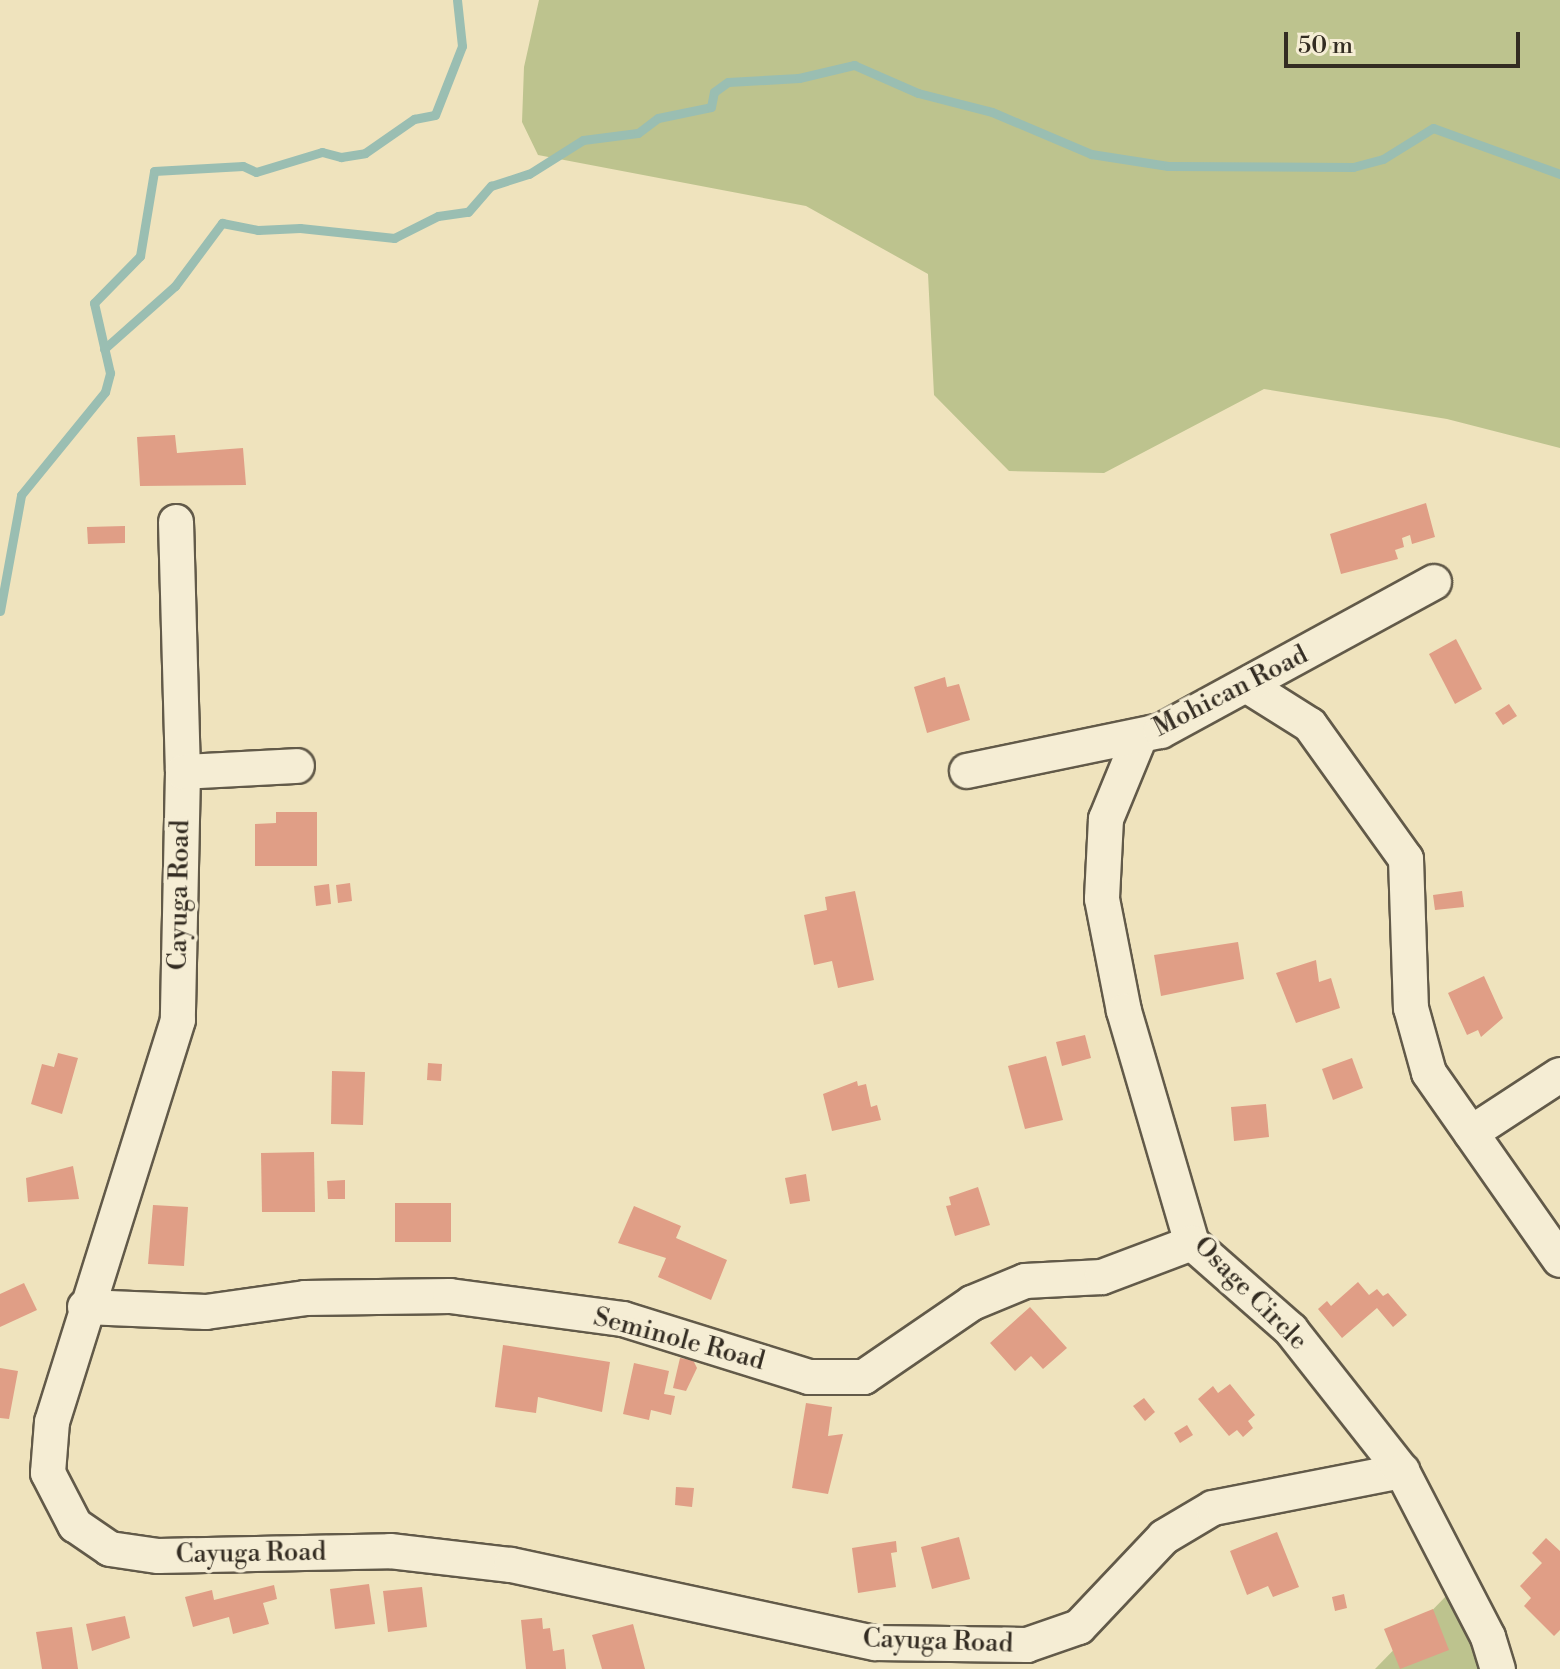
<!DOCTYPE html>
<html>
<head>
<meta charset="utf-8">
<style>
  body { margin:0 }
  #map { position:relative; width:1560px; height:1669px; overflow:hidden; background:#efe3bd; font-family:"Libre Bodoni",serif }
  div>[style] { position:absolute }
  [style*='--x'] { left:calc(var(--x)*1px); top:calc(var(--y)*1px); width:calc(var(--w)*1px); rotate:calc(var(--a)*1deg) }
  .green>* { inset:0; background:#bdc38e }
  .stream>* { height:9px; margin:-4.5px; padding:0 4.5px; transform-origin:4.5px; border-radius:4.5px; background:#9abeb2 }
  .building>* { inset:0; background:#e09e86 }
  .roads { filter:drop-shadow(2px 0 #625a49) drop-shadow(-2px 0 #625a49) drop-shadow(0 2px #625a49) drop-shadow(0 -2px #625a49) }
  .minor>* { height:34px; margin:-17px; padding:0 17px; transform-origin:17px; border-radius:17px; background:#f5edd4 }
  span { translate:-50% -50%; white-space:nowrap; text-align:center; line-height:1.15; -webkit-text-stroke:7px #f5edd4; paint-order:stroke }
  .street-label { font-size:26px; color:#332c22 }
  .scale { position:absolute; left:1284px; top:32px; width:236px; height:36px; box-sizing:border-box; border:4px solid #332c22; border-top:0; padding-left:10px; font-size:24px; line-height:28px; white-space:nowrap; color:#332c22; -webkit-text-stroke:6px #f5edd4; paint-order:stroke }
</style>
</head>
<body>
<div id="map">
  <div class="green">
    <i style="clip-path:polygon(539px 0,1560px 0,1560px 448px,1447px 419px,1264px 389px,1104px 473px,1009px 471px,934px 395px,928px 274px,806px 206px,538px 155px,522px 122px,524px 67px)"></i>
    <i style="clip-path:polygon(1452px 1590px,1507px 1669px,1375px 1669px)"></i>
  </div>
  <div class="stream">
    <i style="--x:104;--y:349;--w:95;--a:-41.6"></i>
    <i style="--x:175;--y:286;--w:79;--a:-53.3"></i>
    <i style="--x:222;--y:223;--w:37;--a:11"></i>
    <i style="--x:258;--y:230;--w:42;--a:-2.7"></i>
    <i style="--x:300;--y:228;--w:95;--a:6.1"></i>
    <i style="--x:394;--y:238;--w:49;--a:-26.6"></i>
    <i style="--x:438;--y:216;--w:30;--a:-8"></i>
    <i style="--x:468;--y:212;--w:35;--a:-49"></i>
    <i style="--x:491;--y:186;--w:40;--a:-18"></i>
    <i style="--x:529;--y:174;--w:64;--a:-32.2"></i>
    <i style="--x:583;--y:140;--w:55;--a:-7.3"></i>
    <i style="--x:638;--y:133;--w:25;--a:-37"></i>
    <i style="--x:658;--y:118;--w:54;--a:-11.7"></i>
    <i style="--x:711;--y:107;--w:15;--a:-79"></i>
    <i style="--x:714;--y:92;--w:17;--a:-36"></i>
    <i style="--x:728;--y:82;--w:71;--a:-3.2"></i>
    <i style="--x:799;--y:78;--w:57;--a:-13.3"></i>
    <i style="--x:854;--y:65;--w:70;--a:23.6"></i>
    <i style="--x:918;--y:93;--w:76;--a:14.4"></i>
    <i style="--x:992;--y:112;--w:108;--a:23"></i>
    <i style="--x:1091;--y:154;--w:78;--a:8.9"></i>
    <i style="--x:1168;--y:166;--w:185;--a:0.3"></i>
    <i style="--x:1353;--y:167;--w:31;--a:-15"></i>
    <i style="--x:1383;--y:159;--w:59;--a:-31.8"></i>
    <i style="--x:1433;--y:128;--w:135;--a:19.9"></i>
    <i style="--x:0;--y:611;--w:118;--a:-79.7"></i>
    <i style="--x:21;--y:495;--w:133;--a:-50.8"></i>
    <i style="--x:105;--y:392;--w:20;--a:-75"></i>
    <i style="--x:110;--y:373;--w:72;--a:-102.9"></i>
    <i style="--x:94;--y:303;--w:66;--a:-45.6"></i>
    <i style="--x:140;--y:256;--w:86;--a:-80.6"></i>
    <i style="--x:154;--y:171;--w:89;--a:-3.2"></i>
    <i style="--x:243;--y:166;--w:14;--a:25"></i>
    <i style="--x:256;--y:172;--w:69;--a:-16.9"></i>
    <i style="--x:322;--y:152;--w:20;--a:15"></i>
    <i style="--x:341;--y:157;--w:24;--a:-9"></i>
    <i style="--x:365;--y:153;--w:60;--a:-34.8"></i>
    <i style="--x:414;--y:119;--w:21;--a:-11"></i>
    <i style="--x:435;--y:115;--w:74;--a:-68.6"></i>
    <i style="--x:462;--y:46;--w:46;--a:-96.2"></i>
  </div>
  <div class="building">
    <i style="clip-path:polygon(175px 435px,177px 453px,243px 448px,246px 485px,140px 486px,137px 437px)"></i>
    <i style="clip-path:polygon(1426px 503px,1435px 537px,1412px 544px,1410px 535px,1402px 538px,1404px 547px,1395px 550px,1398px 559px,1341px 574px,1330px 534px)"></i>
    <i style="clip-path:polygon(125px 526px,125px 543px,88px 544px,87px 527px)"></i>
    <i style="clip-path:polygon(1456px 639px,1482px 689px,1455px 704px,1429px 654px)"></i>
    <i style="clip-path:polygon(945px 677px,947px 687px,959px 684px,970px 720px,927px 733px,914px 687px)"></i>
    <i style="clip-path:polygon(1509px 704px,1517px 716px,1503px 725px,1495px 713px)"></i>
    <i style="clip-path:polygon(276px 812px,317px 812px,317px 866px,255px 866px,255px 824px,276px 823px)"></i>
    <i style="clip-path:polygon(350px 883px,352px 901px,338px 903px,336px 885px)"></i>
    <i style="clip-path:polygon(329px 884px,331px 904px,316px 906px,314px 886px)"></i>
    <i style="clip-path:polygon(855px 891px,874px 980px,838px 988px,832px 961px,814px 965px,804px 915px,827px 910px,825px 897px)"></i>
    <i style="clip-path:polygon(1462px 891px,1464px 907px,1435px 910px,1433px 895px)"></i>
    <i style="clip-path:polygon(1238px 942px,1244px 979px,1161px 996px,1154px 955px)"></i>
    <i style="clip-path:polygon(1316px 960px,1319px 982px,1331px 978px,1340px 1008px,1296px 1023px,1276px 973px)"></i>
    <i style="clip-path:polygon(1484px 976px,1503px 1018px,1481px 1037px,1478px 1030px,1467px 1035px,1448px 993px)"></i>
    <i style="clip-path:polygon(1085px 1035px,1091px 1058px,1062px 1066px,1056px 1042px)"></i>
    <i style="clip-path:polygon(58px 1053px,78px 1058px,62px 1114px,31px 1104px,42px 1064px,54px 1067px)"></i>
    <i style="clip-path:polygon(1046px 1056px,1063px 1120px,1025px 1129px,1008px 1066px)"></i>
    <i style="clip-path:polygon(1352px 1058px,1363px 1088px,1333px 1100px,1322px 1069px)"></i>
    <i style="clip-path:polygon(428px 1063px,442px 1064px,441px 1081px,427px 1080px)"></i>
    <i style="clip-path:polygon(332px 1071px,365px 1072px,363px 1125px,331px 1124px)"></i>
    <i style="clip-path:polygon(857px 1081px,858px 1086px,866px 1084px,871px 1107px,877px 1105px,881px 1120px,832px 1131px,823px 1094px)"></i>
    <i style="clip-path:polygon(1266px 1104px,1269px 1137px,1234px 1141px,1231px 1107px)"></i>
    <i style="clip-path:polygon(314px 1152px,315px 1212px,262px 1212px,261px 1153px)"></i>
    <i style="clip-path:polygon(73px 1166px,79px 1199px,28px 1202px,26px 1178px)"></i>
    <i style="clip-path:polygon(806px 1174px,810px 1201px,790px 1204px,785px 1178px)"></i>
    <i style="clip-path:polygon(345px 1180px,345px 1199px,328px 1199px,327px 1181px)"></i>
    <i style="clip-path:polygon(978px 1187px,990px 1225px,955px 1236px,946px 1206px,951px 1205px,949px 1197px)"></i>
    <i style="clip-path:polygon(395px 1203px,451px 1203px,451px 1242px,395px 1242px)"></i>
    <i style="clip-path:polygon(153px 1205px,188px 1207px,184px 1266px,148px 1264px)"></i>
    <i style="clip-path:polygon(634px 1206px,681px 1226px,676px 1238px,727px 1260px,711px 1300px,658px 1277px,666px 1258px,618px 1243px)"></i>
    <i style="clip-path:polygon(1358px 1282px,1369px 1295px,1377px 1289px,1383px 1296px,1388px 1293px,1407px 1315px,1393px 1327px,1377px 1308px,1342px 1338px,1318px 1309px,1327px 1301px,1331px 1306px)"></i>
    <i style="clip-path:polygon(24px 1283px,37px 1310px,0 1327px,0 1294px)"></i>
    <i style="clip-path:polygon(1030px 1307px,1067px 1348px,1043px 1369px,1031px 1356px,1015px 1371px,990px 1343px)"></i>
    <i style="clip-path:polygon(503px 1345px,610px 1362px,602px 1412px,538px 1397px,536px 1413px,495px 1407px)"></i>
    <i style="clip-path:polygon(680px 1358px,693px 1360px,697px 1368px,686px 1391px,673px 1388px)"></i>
    <i style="clip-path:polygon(634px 1363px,669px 1371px,664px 1394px,675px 1396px,671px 1415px,651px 1410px,649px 1420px,623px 1414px)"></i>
    <i style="clip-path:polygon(0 1368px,18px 1371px,9px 1419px,0 1418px)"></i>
    <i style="clip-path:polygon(1230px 1384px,1255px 1415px,1248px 1421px,1253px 1428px,1243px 1437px,1237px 1430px,1229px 1436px,1198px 1399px,1213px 1386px,1218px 1393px)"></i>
    <i style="clip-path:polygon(1144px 1398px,1155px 1412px,1145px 1421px,1133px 1406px)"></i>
    <i style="clip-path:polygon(806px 1403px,832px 1407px,828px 1436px,843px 1434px,828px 1494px,792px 1488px)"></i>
    <i style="clip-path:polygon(1187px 1425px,1193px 1435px,1180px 1443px,1174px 1433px)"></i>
    <i style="clip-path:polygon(676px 1487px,694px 1488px,692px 1507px,675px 1505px)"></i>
    <i style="clip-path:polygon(1277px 1532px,1299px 1587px,1273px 1597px,1268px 1586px,1247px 1595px,1230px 1551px)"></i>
    <i style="clip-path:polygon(959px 1537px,970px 1579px,932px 1589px,921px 1547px)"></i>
    <i style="clip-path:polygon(1546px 1538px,1560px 1551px,1560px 1630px,1554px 1636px,1524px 1606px,1531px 1598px,1520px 1586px,1542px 1563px,1532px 1553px)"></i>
    <i style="clip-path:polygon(896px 1541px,897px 1552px,891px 1553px,896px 1587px,858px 1593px,852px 1548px)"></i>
    <i style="clip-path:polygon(369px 1584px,375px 1624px,335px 1629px,330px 1589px)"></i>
    <i style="clip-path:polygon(274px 1585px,277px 1599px,263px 1603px,269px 1624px,233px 1634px,229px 1617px,193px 1627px,185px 1597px,212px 1590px,214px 1600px)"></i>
    <i style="clip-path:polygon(422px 1587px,427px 1627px,388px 1632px,383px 1591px)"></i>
    <i style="clip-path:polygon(1344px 1594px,1347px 1608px,1335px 1611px,1332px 1597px)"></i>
    <i style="clip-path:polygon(1433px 1609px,1449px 1650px,1400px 1669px,1384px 1629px)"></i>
    <i style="clip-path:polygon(125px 1616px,130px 1638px,92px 1651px,86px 1624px)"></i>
    <i style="clip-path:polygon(542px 1618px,543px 1629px,550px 1628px,553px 1651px,564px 1649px,566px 1669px,526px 1669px,521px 1620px)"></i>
    <i style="clip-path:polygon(633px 1624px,645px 1669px,602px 1669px,592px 1635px)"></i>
    <i style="clip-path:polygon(72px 1627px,78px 1669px,42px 1669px,36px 1632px)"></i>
  </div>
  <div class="roads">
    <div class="minor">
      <i style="--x:176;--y:522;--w:250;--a:88.4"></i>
      <i style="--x:183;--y:772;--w:248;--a:91.2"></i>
      <i style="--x:178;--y:1020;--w:421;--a:107.4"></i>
      <i style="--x:52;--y:1422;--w:51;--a:94.5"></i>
      <i style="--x:48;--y:1473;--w:59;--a:62.6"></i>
      <i style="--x:75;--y:1525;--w:42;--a:34.4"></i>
      <i style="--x:110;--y:1549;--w:49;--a:8.3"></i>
      <i style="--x:158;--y:1556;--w:232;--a:-1.2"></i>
      <i style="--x:390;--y:1551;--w:122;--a:6.6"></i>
      <i style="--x:511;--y:1565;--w:372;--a:12.1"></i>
      <i style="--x:875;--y:1643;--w:152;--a:0.8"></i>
      <i style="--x:1027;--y:1645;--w:55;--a:-19.1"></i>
      <i style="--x:1079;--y:1627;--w:124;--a:-46.6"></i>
      <i style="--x:1164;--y:1537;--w:57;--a:-30.6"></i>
      <i style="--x:1213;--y:1508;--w:193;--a:-11.1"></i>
      <i style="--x:1248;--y:686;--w:73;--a:32.2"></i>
      <i style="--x:1310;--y:725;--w:165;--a:54.4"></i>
      <i style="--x:1406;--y:859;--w:149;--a:88.1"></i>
      <i style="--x:1411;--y:1008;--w:67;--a:74.5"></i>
      <i style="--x:1429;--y:1073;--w:228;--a:55"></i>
      <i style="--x:1139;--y:739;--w:87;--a:112.4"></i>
      <i style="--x:1106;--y:819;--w:80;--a:92.9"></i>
      <i style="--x:1102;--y:899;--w:114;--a:78.9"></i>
      <i style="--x:1124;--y:1011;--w:242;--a:73.7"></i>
      <i style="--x:1192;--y:1243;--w:132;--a:41.3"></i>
      <i style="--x:1291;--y:1330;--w:179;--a:51.8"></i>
      <i style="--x:1402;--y:1471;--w:187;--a:62.6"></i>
      <i style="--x:1488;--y:1637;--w:34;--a:73"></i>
      <i style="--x:967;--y:771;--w:198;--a:-11.7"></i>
      <i style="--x:1161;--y:731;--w:311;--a:-28.6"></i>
      <i style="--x:183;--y:772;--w:114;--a:-3"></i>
      <i style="--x:1471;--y:1133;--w:106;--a:-33.1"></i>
      <i style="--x:85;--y:1307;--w:121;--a:2.4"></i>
      <i style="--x:206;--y:1312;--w:100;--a:-8"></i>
      <i style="--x:305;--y:1298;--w:145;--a:-0.8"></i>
      <i style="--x:450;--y:1296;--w:175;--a:7.6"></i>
      <i style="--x:623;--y:1319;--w:195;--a:17.3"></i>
      <i style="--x:809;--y:1377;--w:55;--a:0"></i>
      <i style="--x:864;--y:1377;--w:131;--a:-34.4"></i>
      <i style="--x:972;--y:1303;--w:57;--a:-22.5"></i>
      <i style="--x:1025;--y:1281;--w:77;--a:-3"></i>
      <i style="--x:1102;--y:1277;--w:96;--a:-20.7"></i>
    </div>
  </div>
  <div class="street-label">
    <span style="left:1231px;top:692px;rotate:-27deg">Mohican Road</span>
    <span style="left:180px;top:895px;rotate:-89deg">Cayuga Road</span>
    <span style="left:1250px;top:1294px;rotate:45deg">Osage Circle</span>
    <span style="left:679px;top:1340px;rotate:15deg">Seminole Road</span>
    <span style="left:251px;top:1554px;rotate:-1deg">Cayuga Road</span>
    <span style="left:938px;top:1642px;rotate:2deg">Cayuga Road</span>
  </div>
  <div class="scale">50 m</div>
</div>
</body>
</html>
